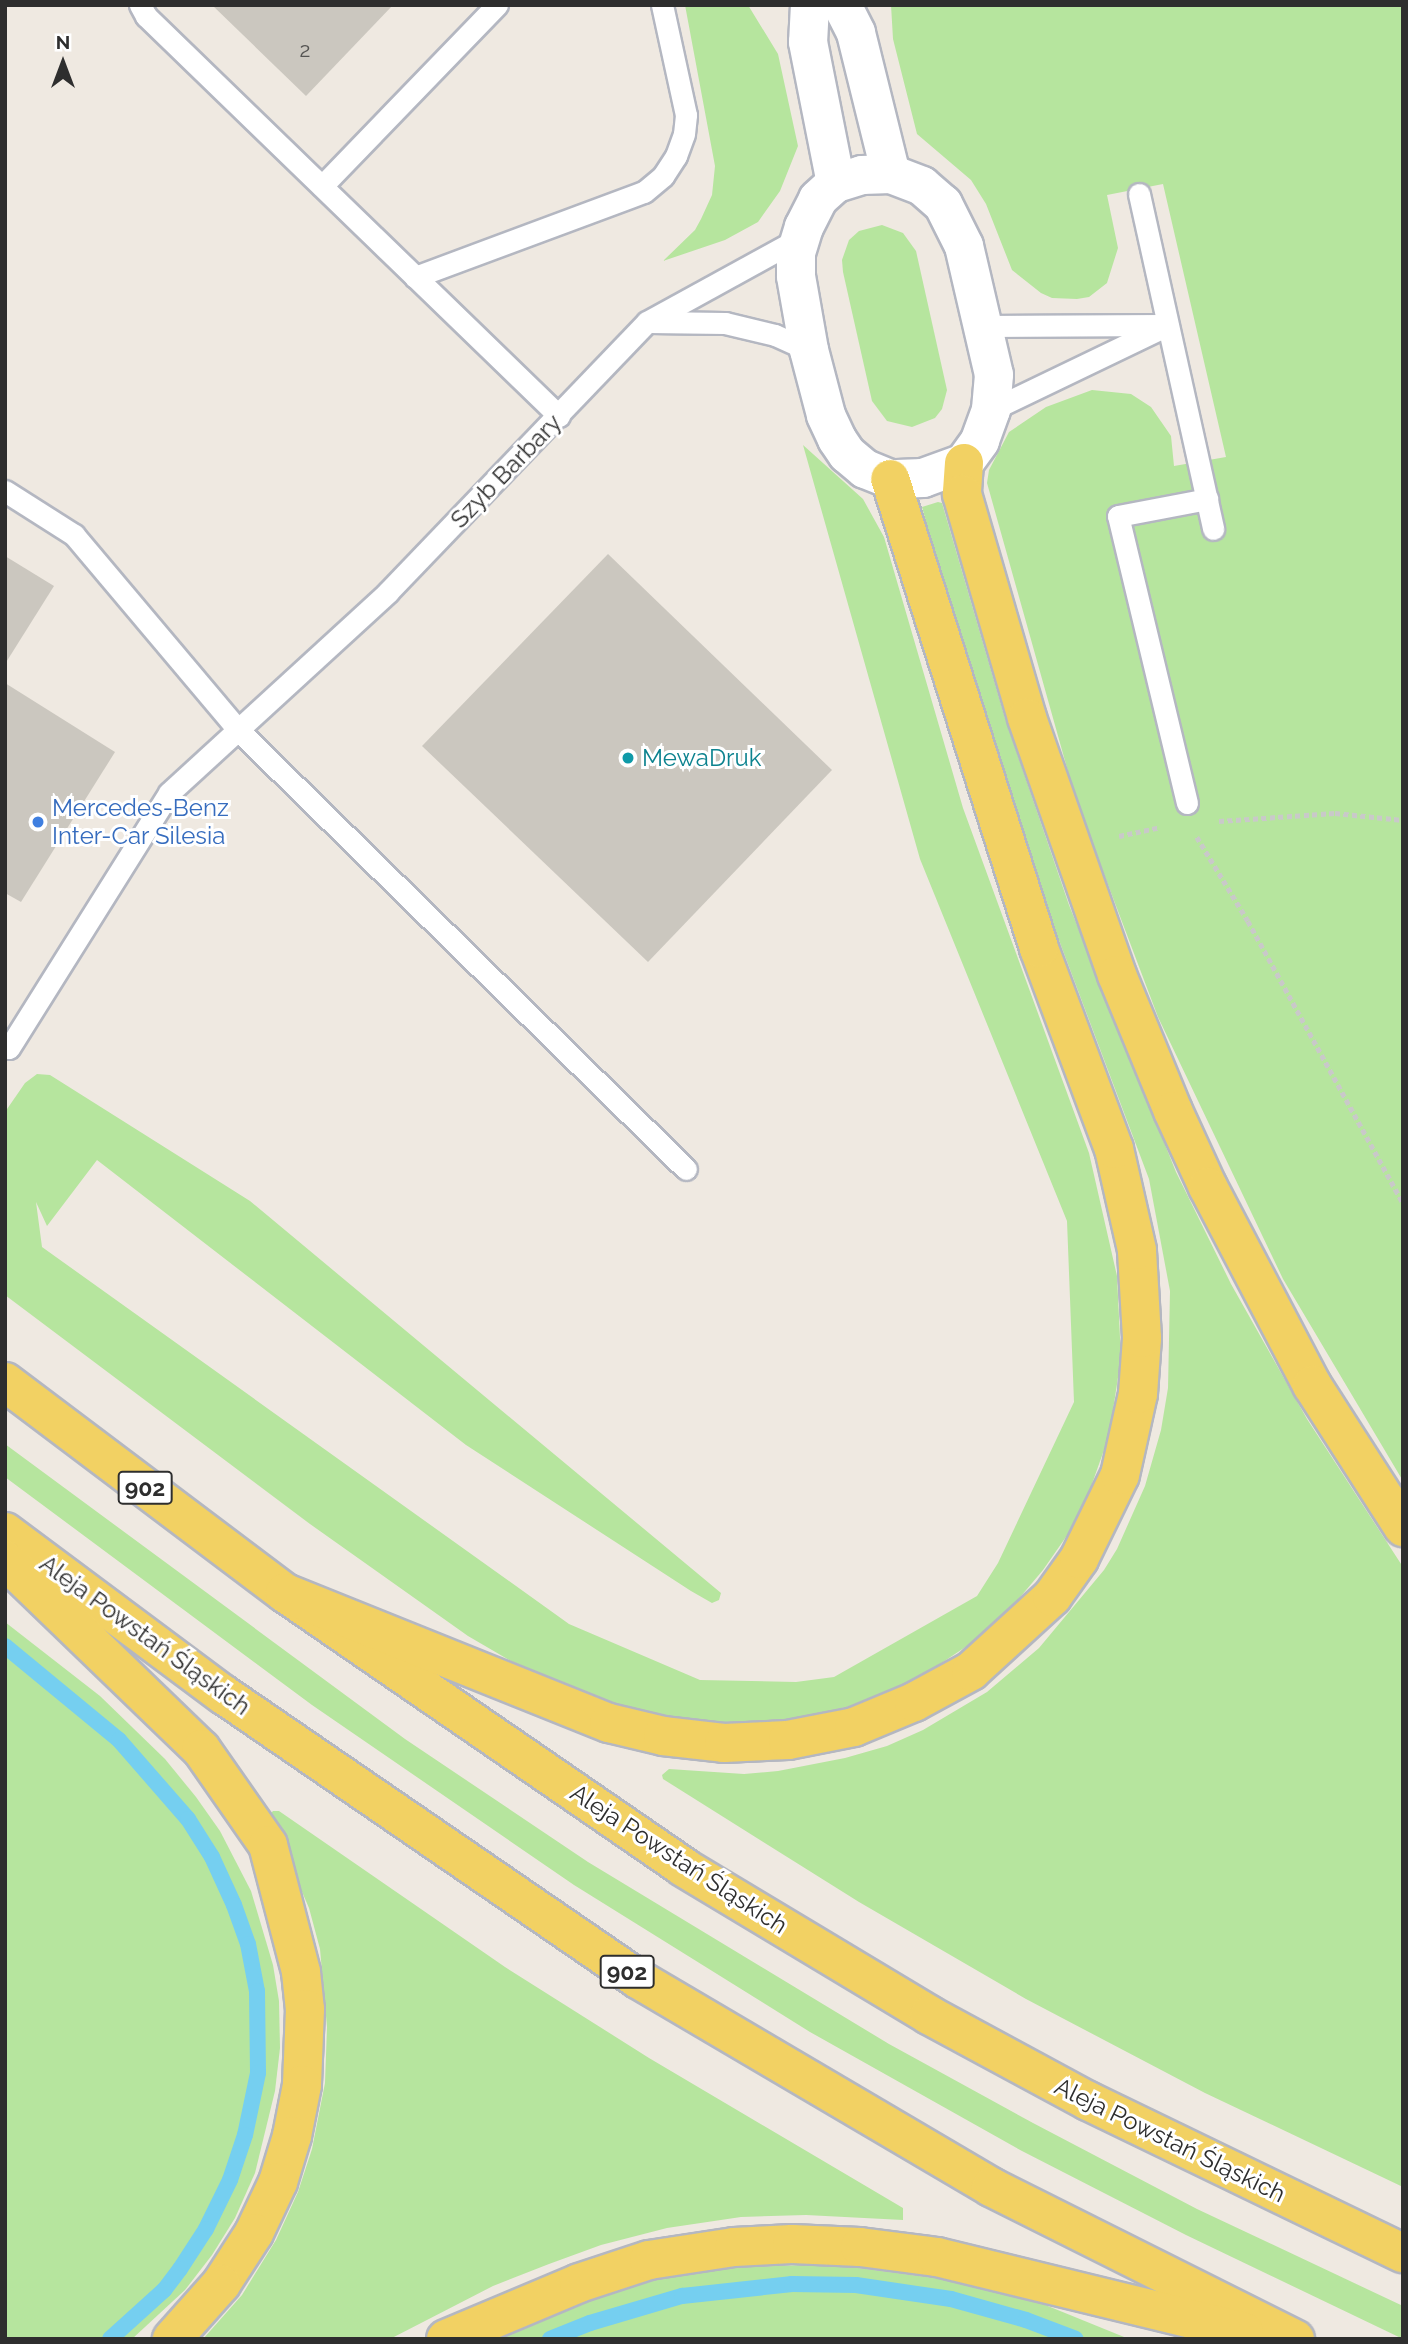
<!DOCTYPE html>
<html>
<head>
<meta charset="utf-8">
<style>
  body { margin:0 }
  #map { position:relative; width:1408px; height:2344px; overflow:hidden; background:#efe9e1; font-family:Raleway,sans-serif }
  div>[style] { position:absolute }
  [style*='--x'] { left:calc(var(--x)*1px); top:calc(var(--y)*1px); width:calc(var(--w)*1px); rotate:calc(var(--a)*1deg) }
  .green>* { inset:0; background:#b6e59e }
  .stream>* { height:16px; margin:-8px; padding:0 8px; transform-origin:8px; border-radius:8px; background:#75cff0 }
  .building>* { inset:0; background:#cbc7bf }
  .path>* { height:4.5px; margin-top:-2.25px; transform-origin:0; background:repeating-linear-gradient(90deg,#c9c9c9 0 5px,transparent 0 8.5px) }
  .roads { filter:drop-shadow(2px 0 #b4b7c1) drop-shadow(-2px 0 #b4b7c1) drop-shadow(0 2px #b4b7c1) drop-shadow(0 -2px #b4b7c1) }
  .lane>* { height:21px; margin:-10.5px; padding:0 10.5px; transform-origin:10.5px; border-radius:10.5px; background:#fff }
  .secondary>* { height:38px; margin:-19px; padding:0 19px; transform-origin:19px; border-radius:19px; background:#fff }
  .primary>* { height:38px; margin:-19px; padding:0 19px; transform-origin:19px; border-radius:19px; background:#f2d163 }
  .dots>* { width:19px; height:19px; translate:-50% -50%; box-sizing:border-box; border:4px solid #fff; border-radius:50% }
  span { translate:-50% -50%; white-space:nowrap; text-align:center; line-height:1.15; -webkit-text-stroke:6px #fff; paint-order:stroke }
  .number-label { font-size:21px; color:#555452 }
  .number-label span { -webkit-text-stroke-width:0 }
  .shield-label span { padding:2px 5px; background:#fff; border:2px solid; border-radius:5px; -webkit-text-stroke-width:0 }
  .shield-label { font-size:23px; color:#2e2e2e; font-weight:700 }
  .street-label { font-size:24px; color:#2e2e2e }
  .culture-label { font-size:24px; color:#0d838f }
  .left { translate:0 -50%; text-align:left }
  .shop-label { font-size:24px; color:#366cbe }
  .frame { position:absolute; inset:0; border:7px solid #2e2e2e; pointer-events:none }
  .north { position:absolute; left:28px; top:28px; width:70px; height:70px; -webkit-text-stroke:5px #fff; paint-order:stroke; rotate:0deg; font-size:19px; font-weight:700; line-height:28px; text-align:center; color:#2e2e2e }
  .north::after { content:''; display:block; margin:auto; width:24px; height:32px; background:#2e2e2e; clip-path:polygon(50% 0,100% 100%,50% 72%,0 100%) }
</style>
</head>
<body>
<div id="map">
  <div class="green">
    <i style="clip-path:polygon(685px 5px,748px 5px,778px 54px,798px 146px,780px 191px,758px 222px,725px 240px,663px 261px,695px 230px,701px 219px,712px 195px,715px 166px)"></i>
    <i style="clip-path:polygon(891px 5px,1403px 5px,1403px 1481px,1283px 1279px,1158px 1017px,1076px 800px,987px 483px,989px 470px,1009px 432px,1046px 407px,1092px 390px,1131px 394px,1151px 407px,1171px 436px,1174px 466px,1226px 457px,1163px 184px,1107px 195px,1118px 248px,1107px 283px,1089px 297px,1077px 299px,1052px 298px,1041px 293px,1012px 270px,986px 204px,971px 180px,917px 134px,893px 39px)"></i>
    <i style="clip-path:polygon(882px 225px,903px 233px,916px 251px,947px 390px,942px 409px,935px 418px,912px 427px,887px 421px,872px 401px,843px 272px,842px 260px,849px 240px,859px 231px)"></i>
    <i style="clip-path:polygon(803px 445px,863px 499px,884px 537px,963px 808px,1089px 1153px,1117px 1276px,1121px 1358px,1109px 1436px,1088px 1495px,1068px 1534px,1043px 1570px,1011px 1608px,976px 1640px,922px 1676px,860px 1704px,774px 1723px,726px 1725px,656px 1717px,595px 1699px,511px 1661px,468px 1636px,310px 1524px,5px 1295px,5px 1112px,25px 1083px,37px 1074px,50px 1075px,250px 1201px,721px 1593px,719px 1600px,712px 1603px,691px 1591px,466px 1445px,97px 1160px,47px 1226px,36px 1202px,42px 1247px,569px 1624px,700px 1680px,796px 1682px,834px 1677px,977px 1596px,998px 1563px,1074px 1402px,1067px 1221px,920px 859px)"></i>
    <i style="clip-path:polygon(938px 502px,942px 503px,1005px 718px,1069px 905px,1176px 1172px,1231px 1284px,1307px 1419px,1403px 1567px,1403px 2187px,1205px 2093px,1026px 1999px,859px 1902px,663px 1779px,662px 1775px,669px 1769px,744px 1774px,778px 1771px,845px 1758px,887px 1746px,923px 1730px,987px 1692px,1039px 1648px,1104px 1570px,1117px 1549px,1145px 1486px,1161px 1430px,1168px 1388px,1170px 1291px,1149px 1179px,1048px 911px,945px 591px,922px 507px)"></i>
    <i style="clip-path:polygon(5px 1444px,405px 1739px,588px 1862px,889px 2044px,1033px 2123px,1197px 2209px,1403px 2306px,1403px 2339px,1186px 2235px,1022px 2151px,810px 2032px,574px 1885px,312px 1705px,5px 1477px)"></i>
    <i style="clip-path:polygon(5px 1622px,100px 1696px,165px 1759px,196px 1797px,220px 1831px,251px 1891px,273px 1965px,279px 2001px,280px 2048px,275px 2091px,255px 2173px,235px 2218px,212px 2255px,185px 2290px,132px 2339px,5px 2339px)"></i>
    <i style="clip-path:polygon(273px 1811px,279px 1811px,505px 1967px,649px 2058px,903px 2208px,903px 2220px,806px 2215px,741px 2217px,667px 2228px,601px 2245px,549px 2264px,493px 2286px,390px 2339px,203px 2339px,242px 2295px,276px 2240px,298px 2192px,312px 2149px,325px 2083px,327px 2027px,320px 1949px,309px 1908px,269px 1815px)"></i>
    <i style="clip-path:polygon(829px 2264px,964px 2282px,1038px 2302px,1129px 2339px,494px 2339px,597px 2296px,696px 2269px)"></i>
  </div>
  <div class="stream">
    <i style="--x:5;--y:1646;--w:148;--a:39.5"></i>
    <i style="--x:119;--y:1740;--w:105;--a:48.9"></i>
    <i style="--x:188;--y:1819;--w:45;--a:57.7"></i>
    <i style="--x:212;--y:1857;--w:53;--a:65.4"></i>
    <i style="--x:234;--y:1905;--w:41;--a:70.3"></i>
    <i style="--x:248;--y:1944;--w:48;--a:79.2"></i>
    <i style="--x:257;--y:1991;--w:82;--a:89.3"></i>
    <i style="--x:258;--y:2073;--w:63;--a:101.8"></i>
    <i style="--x:245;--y:2135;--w:47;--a:108.4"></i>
    <i style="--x:230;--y:2180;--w:55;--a:116.1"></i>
    <i style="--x:206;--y:2229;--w:48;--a:123"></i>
    <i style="--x:180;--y:2269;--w:26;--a:127"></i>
    <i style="--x:164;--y:2290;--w:73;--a:137.8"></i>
    <i style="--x:550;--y:2339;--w:43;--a:-21.8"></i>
    <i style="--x:590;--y:2323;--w:96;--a:-16.4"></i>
    <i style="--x:682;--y:2296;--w:111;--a:-6.2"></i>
    <i style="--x:792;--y:2284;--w:64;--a:0.9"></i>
    <i style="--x:856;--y:2285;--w:96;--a:8.4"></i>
    <i style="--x:951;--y:2299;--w:78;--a:15.6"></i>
    <i style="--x:1026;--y:2320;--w:53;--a:20.8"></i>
  </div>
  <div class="building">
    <i style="clip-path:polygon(212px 5px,393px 5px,306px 96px)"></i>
    <i style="clip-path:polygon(608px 554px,832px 770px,648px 962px,422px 746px)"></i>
    <i style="clip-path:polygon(5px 556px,54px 586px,5px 664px)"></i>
    <i style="clip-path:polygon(5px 683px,115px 752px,21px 902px,5px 893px)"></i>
  </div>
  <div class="path">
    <i style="--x:1219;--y:821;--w:116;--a:-3.9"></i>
    <i style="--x:1335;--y:813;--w:68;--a:5.9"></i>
    <i style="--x:1119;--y:836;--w:40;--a:-12"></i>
    <i style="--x:1197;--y:837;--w:98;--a:58.7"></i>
    <i style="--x:1248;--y:921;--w:322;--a:61.2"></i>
  </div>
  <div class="roads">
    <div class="lane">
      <i style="--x:140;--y:5;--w:13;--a:61"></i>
      <i style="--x:146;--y:16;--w:575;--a:44.08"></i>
      <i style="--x:322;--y:186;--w:252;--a:-46"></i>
      <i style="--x:1139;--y:194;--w:343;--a:77.5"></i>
      <i style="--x:415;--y:277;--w:244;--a:-20.4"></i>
      <i style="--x:644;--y:192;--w:25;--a:-40"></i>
      <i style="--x:663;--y:176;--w:24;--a:-57"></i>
      <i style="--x:676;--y:156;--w:23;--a:-70"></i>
      <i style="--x:684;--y:134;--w:19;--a:-84"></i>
      <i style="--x:686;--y:115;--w:113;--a:-102.3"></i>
      <i style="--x:649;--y:322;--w:76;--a:0.8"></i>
      <i style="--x:725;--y:323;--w:51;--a:13.5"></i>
      <i style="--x:775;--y:335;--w:37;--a:24"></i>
      <i style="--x:984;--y:326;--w:179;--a:-0.3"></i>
      <i style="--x:991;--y:410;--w:196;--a:-25.7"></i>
      <i style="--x:5;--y:491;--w:82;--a:32.5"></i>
      <i style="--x:74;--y:535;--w:255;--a:49.9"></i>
      <i style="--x:238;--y:730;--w:627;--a:44.42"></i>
      <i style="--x:1187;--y:803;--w:295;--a:-103.5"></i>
      <i style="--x:1118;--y:516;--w:91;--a:-10.8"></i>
      <i style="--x:5;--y:1046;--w:4;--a:27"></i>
      <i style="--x:9;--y:1048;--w:301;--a:-57.9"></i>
      <i style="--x:169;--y:793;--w:297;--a:-42.5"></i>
      <i style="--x:388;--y:592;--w:374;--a:-46.2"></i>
      <i style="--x:647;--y:322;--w:175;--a:-28.8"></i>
    </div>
    <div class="secondary">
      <i style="--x:810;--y:5;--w:37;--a:93"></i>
      <i style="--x:808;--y:42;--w:144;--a:78.8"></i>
      <i style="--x:842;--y:5;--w:31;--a:63"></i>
      <i style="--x:856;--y:33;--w:145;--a:76.1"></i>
      <i style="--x:891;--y:174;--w:33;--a:21"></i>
      <i style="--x:922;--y:186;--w:28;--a:41"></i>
      <i style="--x:943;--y:204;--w:47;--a:63.4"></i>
      <i style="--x:964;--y:246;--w:132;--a:76.9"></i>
      <i style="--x:994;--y:375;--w:35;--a:95"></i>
      <i style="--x:991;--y:410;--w:33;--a:110"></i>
      <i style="--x:980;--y:441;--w:27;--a:126"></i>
      <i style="--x:964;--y:463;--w:44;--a:159.9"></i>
      <i style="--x:923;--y:478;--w:33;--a:178"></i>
      <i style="--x:890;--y:479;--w:27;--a:-158"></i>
      <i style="--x:865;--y:469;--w:23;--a:-140"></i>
      <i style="--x:847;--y:454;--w:18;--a:-124"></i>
      <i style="--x:837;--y:439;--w:26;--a:-115"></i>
      <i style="--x:826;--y:415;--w:67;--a:-104.7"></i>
      <i style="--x:809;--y:350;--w:75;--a:-100"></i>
      <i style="--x:796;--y:276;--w:23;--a:-90"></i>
      <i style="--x:796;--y:253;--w:27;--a:-73"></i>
      <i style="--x:804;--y:227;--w:31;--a:-63"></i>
      <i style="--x:818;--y:199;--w:24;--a:-42"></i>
      <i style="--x:836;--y:183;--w:27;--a:-17"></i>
      <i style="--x:862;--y:175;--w:29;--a:-2"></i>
    </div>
    <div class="primary">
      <i style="--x:964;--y:463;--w:31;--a:94"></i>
      <i style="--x:962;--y:494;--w:233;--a:73.8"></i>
      <i style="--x:1027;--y:718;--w:272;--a:70.7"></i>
      <i style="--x:1117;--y:975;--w:147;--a:67.6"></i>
      <i style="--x:1173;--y:1111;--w:84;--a:65.3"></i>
      <i style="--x:1208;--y:1187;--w:224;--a:62.3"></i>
      <i style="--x:1312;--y:1385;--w:169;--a:57.3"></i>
      <i style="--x:5;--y:1382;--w:351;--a:37"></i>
      <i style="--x:285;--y:1593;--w:483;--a:34.5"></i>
      <i style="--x:683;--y:1867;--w:287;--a:31"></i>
      <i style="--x:929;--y:2015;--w:181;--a:28.4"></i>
      <i style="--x:1088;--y:2101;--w:350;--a:25.8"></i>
      <i style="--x:5;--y:1532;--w:273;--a:36.7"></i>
      <i style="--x:224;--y:1695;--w:502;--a:34.45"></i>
      <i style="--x:638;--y:1979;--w:410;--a:30.5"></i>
      <i style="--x:991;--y:2187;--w:340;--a:26.6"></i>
      <i style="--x:5;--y:1560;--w:272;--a:44"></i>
      <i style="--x:201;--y:1749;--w:117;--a:55.1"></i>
      <i style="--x:268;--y:1845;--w:131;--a:75.4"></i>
      <i style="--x:301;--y:1972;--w:37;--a:84"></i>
      <i style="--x:305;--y:2009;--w:76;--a:92.3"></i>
      <i style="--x:302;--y:2085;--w:52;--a:101.1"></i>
      <i style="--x:292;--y:2136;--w:48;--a:106.9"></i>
      <i style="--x:278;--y:2182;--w:56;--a:115.2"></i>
      <i style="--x:254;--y:2233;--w:61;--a:122.9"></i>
      <i style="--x:221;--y:2284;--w:74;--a:131.7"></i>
      <i style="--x:285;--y:1593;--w:349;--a:21.9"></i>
      <i style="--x:609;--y:1723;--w:56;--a:13.5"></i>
      <i style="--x:663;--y:1736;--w:61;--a:6.5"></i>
      <i style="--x:724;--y:1743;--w:64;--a:-2.7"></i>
      <i style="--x:788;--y:1740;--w:67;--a:-11.1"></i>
      <i style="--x:854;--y:1727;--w:65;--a:-22.6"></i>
      <i style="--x:914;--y:1702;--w:65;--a:-28.5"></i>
      <i style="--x:971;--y:1671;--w:110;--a:-42.4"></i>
      <i style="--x:1052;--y:1597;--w:47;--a:-54.6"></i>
      <i style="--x:1079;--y:1559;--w:93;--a:-64"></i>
      <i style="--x:1120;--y:1475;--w:83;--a:-77.5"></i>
      <i style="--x:1138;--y:1394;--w:56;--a:-85.9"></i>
      <i style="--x:1142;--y:1338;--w:88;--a:-93.3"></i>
      <i style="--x:1137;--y:1250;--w:104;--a:-102.8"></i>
      <i style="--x:1114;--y:1149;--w:215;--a:-110.5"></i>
      <i style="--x:1039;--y:948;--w:492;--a:-107.6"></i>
      <i style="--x:446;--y:2339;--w:144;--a:-22.8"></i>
      <i style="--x:579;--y:2283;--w:74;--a:-18.2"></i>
      <i style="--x:649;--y:2260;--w:86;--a:-8.7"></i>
      <i style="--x:734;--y:2247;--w:58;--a:-3"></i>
      <i style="--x:792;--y:2244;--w:68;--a:2.5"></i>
      <i style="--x:860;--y:2247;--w:78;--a:7.4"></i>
      <i style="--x:937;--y:2257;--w:316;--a:13.7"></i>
    </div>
  </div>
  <div class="dots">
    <i style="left:628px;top:758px;background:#0f9aa8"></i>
    <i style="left:38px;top:822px;background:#3f7fe0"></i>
  </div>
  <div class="number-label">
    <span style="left:305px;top:50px">2</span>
  </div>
  <div class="shield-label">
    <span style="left:145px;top:1488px">902</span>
    <span style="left:627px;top:1972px">902</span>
  </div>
  <div class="street-label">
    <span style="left:506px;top:471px;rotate:-46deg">Szyb Barbary</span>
    <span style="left:145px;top:1635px;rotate:36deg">Aleja Powstań Śląskich</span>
    <span style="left:679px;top:1859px;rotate:33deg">Aleja Powstań Śląskich</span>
    <span style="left:1170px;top:2140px;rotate:26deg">Aleja Powstań Śląskich</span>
  </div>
  <div class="culture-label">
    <span class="left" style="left:642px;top:758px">MewaDruk</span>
  </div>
  <div class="shop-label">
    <span class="left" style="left:52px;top:822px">Mercedes-Benz<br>Inter-Car Silesia</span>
  </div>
  <div class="frame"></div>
  <div class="north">N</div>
</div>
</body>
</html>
